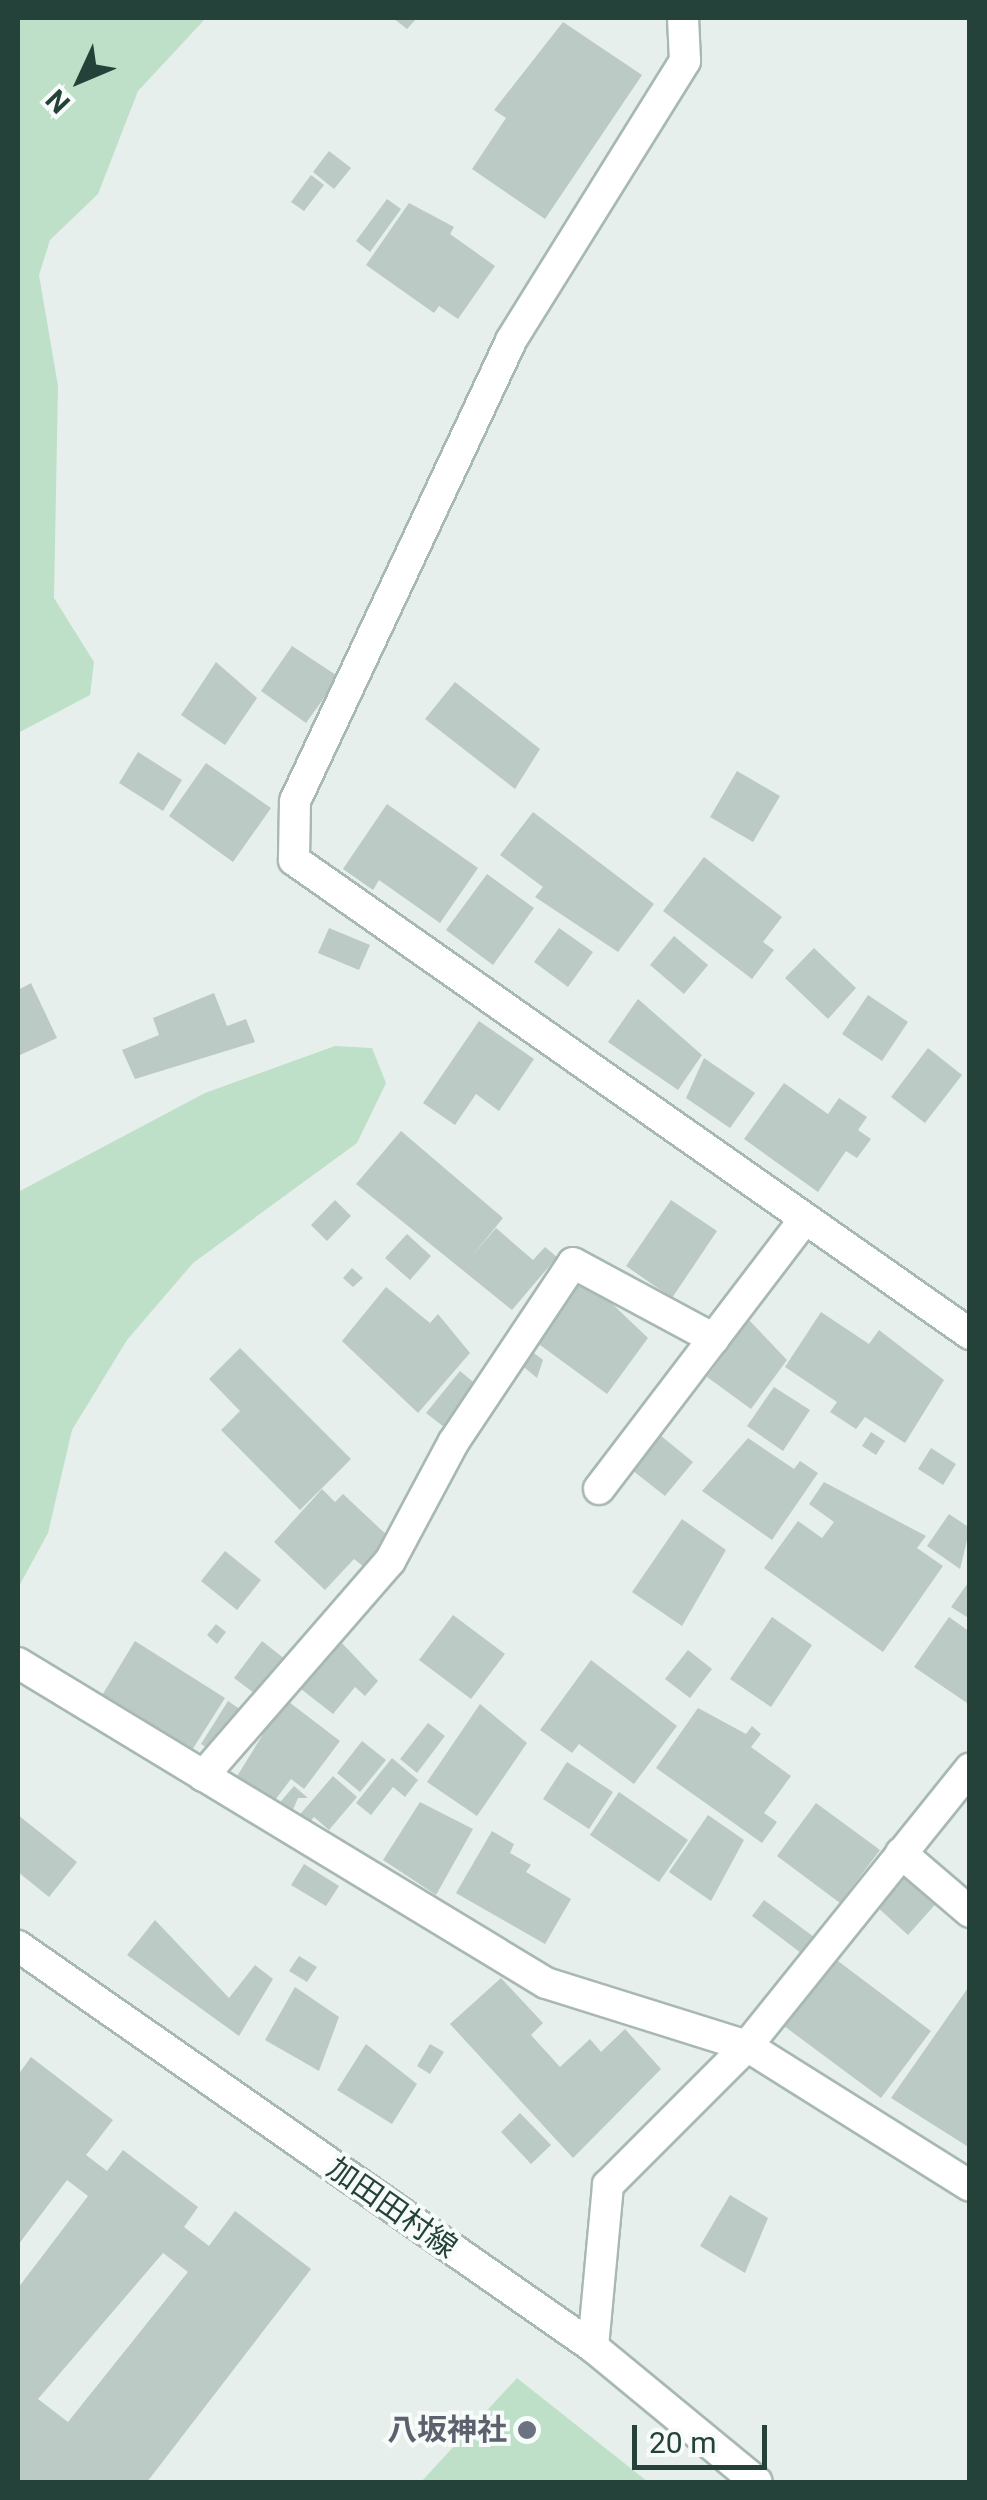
<!DOCTYPE html>
<meta charset="utf-8">
<style>
body{margin:0}
#map{position:relative;width:987px;height:2500px;overflow:hidden;background:#e6efeb;font-family:Roboto,"Noto Sans JP",sans-serif}
div>[style]{position:absolute}
.green>*{inset:0;background:#bfe0c8}
.building>*{inset:0;background:#bbcac4}
.roads{filter:drop-shadow(2px 0 #a8b8b2) drop-shadow(-2px 0 #a8b8b2) drop-shadow(0 2px #a8b8b2) drop-shadow(0 -2px #a8b8b2)}
.minor>*{height:30px;margin:-15px;padding:0 15px;transform-origin:15px;border-radius:15px;background:#fff}
.secondary>*{height:30px;margin:-15px;padding:0 15px;transform-origin:15px;border-radius:15px;background:#fff}
.dots>*{width:28px;height:28px;translate:-50% -50%;box-sizing:border-box;border:5px solid #f7fbf9;border-radius:50%}
span{translate:-50% -50%;white-space:nowrap;text-align:center;line-height:1.15;-webkit-text-stroke:8px #f7fbf9;paint-order:stroke}
.street-label{font-size:30px;color:#24423a}
.worship-label{font-size:30px;color:#5b616d;font-weight:700}
.right{translate:-100% -50%;text-align:right}
.frame{position:absolute;inset:0;border:20px solid #24423a;pointer-events:none}
.north{position:absolute;left:30px;top:30px;width:100px;height:100px;-webkit-text-stroke:8px #f7fbf9;paint-order:stroke;rotate:226deg;font-size:28px;font-weight:700;line-height:40px;text-align:center;color:#24423a}
.north::after{content:'';display:block;margin:auto;width:35px;height:45px;background:#24423a;clip-path:polygon(50% 0,100% 100%,50% 72%,0 100%)}
.scale{position:absolute;left:632px;top:2425px;width:135px;height:45px;box-sizing:border-box;border:5px solid #24423a;border-top:0;padding-left:12px;font-size:30px;line-height:35px;white-space:nowrap;color:#24423a;-webkit-text-stroke:8px #f7fbf9;paint-order:stroke}
</style>
<div id="map">
<div class="green">
<div style="clip-path:polygon(18px 18px,206px 18px,138px 91px,98px 194px,50px 240px,39px 275px,58px 386px,54px 598px,94px 662px,90px 695px,18px 733px)"></div>
<div style="clip-path:polygon(335px 1046px,372px 1048px,386px 1083px,357px 1143px,193px 1263px,127px 1340px,72px 1430px,48px 1533px,18px 1588px,18px 1192px,205px 1093px)"></div>
<div style="clip-path:polygon(517px 2378px,648px 2482px,421px 2482px)"></div>
</div>
<div class="building">
<div style="clip-path:polygon(393px 18px,417px 18px,407px 29px)"></div>
<div style="clip-path:polygon(563px 22px,642px 75px,545px 219px,472px 169px,506px 118px,494px 110px)"></div>
<div style="clip-path:polygon(329px 151px,351px 168px,334px 189px,313px 172px)"></div>
<div style="clip-path:polygon(311px 175px,324px 185px,304px 211px,291px 202px)"></div>
<div style="clip-path:polygon(387px 199px,401px 209px,370px 252px,356px 241px)"></div>
<div style="clip-path:polygon(409px 203px,454px 227px,450px 234px,495px 266px,458px 319px,439px 306px,434px 313px,366px 265px)"></div>
<div style="clip-path:polygon(292px 646px,339px 677px,306px 723px,261px 691px)"></div>
<div style="clip-path:polygon(216px 662px,257px 698px,225px 745px,181px 715px)"></div>
<div style="clip-path:polygon(455px 682px,540px 749px,515px 789px,425px 719px)"></div>
<div style="clip-path:polygon(138px 752px,182px 780px,163px 811px,119px 783px)"></div>
<div style="clip-path:polygon(206px 763px,271px 808px,233px 862px,169px 816px)"></div>
<div style="clip-path:polygon(737px 771px,780px 796px,753px 842px,710px 817px)"></div>
<div style="clip-path:polygon(387px 804px,478px 868px,440px 923px,379px 880px,373px 890px,343px 869px)"></div>
<div style="clip-path:polygon(533px 812px,654px 904px,618px 952px,535px 897px,543px 887px,500px 855px)"></div>
<div style="clip-path:polygon(704px 857px,782px 917px,763px 942px,774px 950px,752px 979px,663px 911px)"></div>
<div style="clip-path:polygon(487px 874px,534px 908px,493px 965px,446px 930px)"></div>
<div style="clip-path:polygon(329px 928px,370px 945px,359px 970px,318px 953px)"></div>
<div style="clip-path:polygon(559px 928px,593px 952px,568px 987px,534px 962px)"></div>
<div style="clip-path:polygon(674px 936px,708px 965px,684px 994px,650px 965px)"></div>
<div style="clip-path:polygon(814px 948px,856px 988px,828px 1019px,785px 978px)"></div>
<div style="clip-path:polygon(31px 983px,57px 1038px,18px 1056px,18px 990px)"></div>
<div style="clip-path:polygon(214px 993px,227px 1026px,246px 1019px,255px 1042px,135px 1079px,122px 1050px,159px 1035px,153px 1018px)"></div>
<div style="clip-path:polygon(868px 995px,908px 1022px,882px 1061px,842px 1034px)"></div>
<div style="clip-path:polygon(638px 999px,702px 1055px,678px 1090px,608px 1042px)"></div>
<div style="clip-path:polygon(479px 1021px,534px 1059px,499px 1111px,476px 1094px,455px 1125px,423px 1103px)"></div>
<div style="clip-path:polygon(928px 1048px,962px 1075px,925px 1123px,891px 1097px)"></div>
<div style="clip-path:polygon(704px 1058px,755px 1093px,730px 1128px,686px 1098px)"></div>
<div style="clip-path:polygon(784px 1083px,828px 1114px,839px 1098px,867px 1117px,858px 1130px,871px 1139px,857px 1158px,846px 1151px,818px 1192px,744px 1139px)"></div>
<div style="clip-path:polygon(401px 1131px,503px 1218px,472px 1256px,496px 1228px,533px 1260px,545px 1247px,557px 1257px,512px 1310px,356px 1184px)"></div>
<div style="clip-path:polygon(335px 1200px,351px 1216px,327px 1241px,311px 1225px)"></div>
<div style="clip-path:polygon(671px 1200px,717px 1231px,672px 1298px,626px 1266px)"></div>
<div style="clip-path:polygon(407px 1234px,431px 1256px,410px 1280px,385px 1258px)"></div>
<div style="clip-path:polygon(352px 1268px,363px 1278px,353px 1287px,343px 1278px)"></div>
<div style="clip-path:polygon(583px 1276px,648px 1338px,607px 1394px,536px 1342px)"></div>
<div style="clip-path:polygon(386px 1287px,430px 1323px,438px 1314px,470px 1353px,418px 1413px,342px 1341px)"></div>
<div style="clip-path:polygon(821px 1312px,869px 1344px,879px 1330px,944px 1380px,905px 1443px,865px 1417px,856px 1429px,830px 1412px,837px 1402px,785px 1367px)"></div>
<div style="clip-path:polygon(749px 1320px,787px 1360px,751px 1409px,707px 1377px)"></div>
<div style="clip-path:polygon(240px 1348px,351px 1459px,300px 1510px,221px 1430px,240px 1411px,209px 1379px)"></div>
<div style="clip-path:polygon(530px 1350px,543px 1360px,537px 1378px,519px 1363px)"></div>
<div style="clip-path:polygon(460px 1371px,478px 1386px,444px 1427px,426px 1413px)"></div>
<div style="clip-path:polygon(774px 1387px,810px 1410px,783px 1451px,747px 1426px)"></div>
<div style="clip-path:polygon(871px 1432px,885px 1441px,876px 1455px,862px 1446px)"></div>
<div style="clip-path:polygon(660px 1435px,693px 1462px,665px 1496px,632px 1470px)"></div>
<div style="clip-path:polygon(748px 1438px,794px 1469px,800px 1461px,818px 1473px,772px 1540px,702px 1491px)"></div>
<div style="clip-path:polygon(931px 1448px,956px 1464px,943px 1485px,918px 1469px)"></div>
<div style="clip-path:polygon(824px 1482px,926px 1536px,917px 1548px,943px 1566px,883px 1652px,764px 1568px,798px 1521px,822px 1538px,834px 1522px,809px 1504px)"></div>
<div style="clip-path:polygon(322px 1489px,335px 1502px,343px 1494px,391px 1539px,364px 1567px,354px 1559px,325px 1590px,274px 1542px)"></div>
<div style="clip-path:polygon(949px 1514px,970px 1528px,960px 1569px,927px 1546px)"></div>
<div style="clip-path:polygon(682px 1519px,726px 1550px,682px 1626px,632px 1592px)"></div>
<div style="clip-path:polygon(225px 1551px,261px 1580px,237px 1610px,201px 1581px)"></div>
<div style="clip-path:polygon(970px 1580px,970px 1619px,951px 1607px)"></div>
<div style="clip-path:polygon(453px 1615px,505px 1654px,471px 1699px,419px 1660px)"></div>
<div style="clip-path:polygon(772px 1617px,812px 1645px,771px 1707px,730px 1679px)"></div>
<div style="clip-path:polygon(949px 1617px,970px 1632px,970px 1705px,914px 1667px)"></div>
<div style="clip-path:polygon(216px 1624px,226px 1632px,217px 1644px,207px 1635px)"></div>
<div style="clip-path:polygon(135px 1641px,225px 1698px,187px 1758px,98px 1702px)"></div>
<div style="clip-path:polygon(262px 1641px,286px 1660px,258px 1696px,234px 1678px)"></div>
<div style="clip-path:polygon(340px 1641px,378px 1681px,365px 1696px,355px 1687px,333px 1714px,301px 1689px)"></div>
<div style="clip-path:polygon(688px 1650px,712px 1669px,690px 1698px,665px 1679px)"></div>
<div style="clip-path:polygon(591px 1660px,677px 1726px,634px 1784px,579px 1744px,572px 1753px,540px 1730px)"></div>
<div style="clip-path:polygon(285px 1699px,340px 1741px,304px 1789px,291px 1779px,269px 1808px,234px 1781px)"></div>
<div style="clip-path:polygon(228px 1701px,244px 1712px,217px 1754px,201px 1744px)"></div>
<div style="clip-path:polygon(480px 1704px,527px 1743px,477px 1816px,427px 1782px)"></div>
<div style="clip-path:polygon(698px 1708px,746px 1734px,752px 1726px,761px 1734px,751px 1747px,791px 1776px,764px 1813px,777px 1822px,762px 1843px,656px 1768px)"></div>
<div style="clip-path:polygon(428px 1723px,445px 1736px,417px 1773px,400px 1759px)"></div>
<div style="clip-path:polygon(362px 1741px,386px 1760px,360px 1792px,337px 1773px)"></div>
<div style="clip-path:polygon(392px 1758px,418px 1780px,405px 1797px,393px 1787px,371px 1815px,356px 1803px)"></div>
<div style="clip-path:polygon(567px 1762px,613px 1792px,589px 1829px,543px 1799px)"></div>
<div style="clip-path:polygon(333px 1776px,357px 1797px,329px 1830px,314px 1817px,306px 1827px,296px 1819px)"></div>
<div style="clip-path:polygon(294px 1786px,308px 1798px,298px 1798px,289px 1819px,276px 1807px)"></div>
<div style="clip-path:polygon(619px 1792px,688px 1840px,659px 1882px,590px 1835px)"></div>
<div style="clip-path:polygon(420px 1802px,473px 1829px,436px 1895px,383px 1860px)"></div>
<div style="clip-path:polygon(816px 1803px,880px 1850px,840px 1903px,777px 1856px)"></div>
<div style="clip-path:polygon(18px 1815px,77px 1862px,49px 1897px,18px 1872px)"></div>
<div style="clip-path:polygon(708px 1815px,744px 1840px,711px 1901px,669px 1872px)"></div>
<div style="clip-path:polygon(492px 1831px,514px 1844px,510px 1853px,531px 1865px,526px 1872px,571px 1899px,545px 1944px,456px 1893px)"></div>
<div style="clip-path:polygon(304px 1864px,339px 1886px,326px 1906px,291px 1885px)"></div>
<div style="clip-path:polygon(909px 1869px,941px 1898px,908px 1935px,876px 1906px)"></div>
<div style="clip-path:polygon(764px 1900px,814px 1937px,801px 1953px,752px 1916px)"></div>
<div style="clip-path:polygon(155px 1920px,229px 1998px,255px 1965px,273px 1979px,239px 2036px,127px 1955px)"></div>
<div style="clip-path:polygon(299px 1956px,317px 1967px,307px 1982px,289px 1971px)"></div>
<div style="clip-path:polygon(834px 1958px,931px 2031px,881px 2098px,784px 2026px)"></div>
<div style="clip-path:polygon(501px 1978px,543px 2023px,531px 2035px,560px 2067px,590px 2039px,601px 2052px,625px 2029px,661px 2069px,573px 2158px,450px 2024px)"></div>
<div style="clip-path:polygon(970px 1985px,970px 2148px,891px 2098px)"></div>
<div style="clip-path:polygon(295px 1987px,339px 2017px,319px 2071px,265px 2040px)"></div>
<div style="clip-path:polygon(366px 2044px,417px 2084px,392px 2124px,337px 2090px)"></div>
<div style="clip-path:polygon(430px 2044px,444px 2052px,430px 2074px,417px 2066px)"></div>
<div style="clip-path:polygon(evenodd,31px 2057px,113px 2120px,86px 2155px,107px 2171px,123px 2150px,198px 2207px,184px 2227px,209px 2246px,235px 2211px,311px 2269px,147px 2482px,18px 2482px,18px 2288px,88px 2196px,67px 2180px,18px 2245px,18px 2075px,31px 2057px,163px 2253px,188px 2272px,68px 2422px,38px 2399px,163px 2253px)"></div>
<div style="clip-path:polygon(520px 2113px,551px 2145px,531px 2164px,501px 2132px)"></div>
<div style="clip-path:polygon(730px 2195px,768px 2218px,745px 2273px,700px 2246px)"></div>
</div>
<div class="roads">
<div class="minor">
<div style="left:683px;top:18px;width:43px;rotate:87.3deg"></div>
<div style="left:685px;top:61px;width:330px;rotate:121.9deg"></div>
<div style="left:511px;top:341px;width:508px;rotate:115.15deg"></div>
<div style="left:295px;top:801px;width:59px;rotate:91deg"></div>
<div style="left:294px;top:860px;width:826px;rotate:35.04deg"></div>
<div style="left:599px;top:1489px;width:335px;rotate:-52.7deg"></div>
<div style="left:18px;top:1663px;width:617px;rotate:31.22deg"></div>
<div style="left:546px;top:1983px;width:211px;rotate:17.4deg"></div>
<div style="left:747px;top:2046px;width:263px;rotate:32.1deg"></div>
<div style="left:203px;top:1776px;width:285px;rotate:-49deg"></div>
<div style="left:390px;top:1561px;width:134px;rotate:-61.9deg"></div>
<div style="left:453px;top:1443px;width:216px;rotate:-56.3deg"></div>
<div style="left:573px;top:1263px;width:160px;rotate:28.3deg"></div>
<div style="left:901px;top:1853px;width:91px;rotate:40.5deg"></div>
<div style="left:593px;top:2347px;width:163px;rotate:-84.7deg"></div>
<div style="left:608px;top:2185px;width:197px;rotate:-45deg"></div>
<div style="left:747px;top:2046px;width:356px;rotate:-51.2deg"></div>
</div>
<div class="secondary">
<div style="left:18px;top:1946px;width:701px;rotate:34.89deg"></div>
<div style="left:593px;top:2347px;width:212px;rotate:39.5deg"></div>
</div>
</div>
<div class="dots">
<div style="left:527px;top:2430px;background:#6b7280"></div>
</div>
<div class="street-label">
<span style="left:392px;top:2208px;rotate:35deg">加田田村線</span>
</div>
<div class="worship-label">
<span class="right" style="left:507px;top:2430px">八坂神社</span>
</div>
<div class="frame"></div>
<div class="north">N</div>
<div class="scale">20 m</div>
</div>
